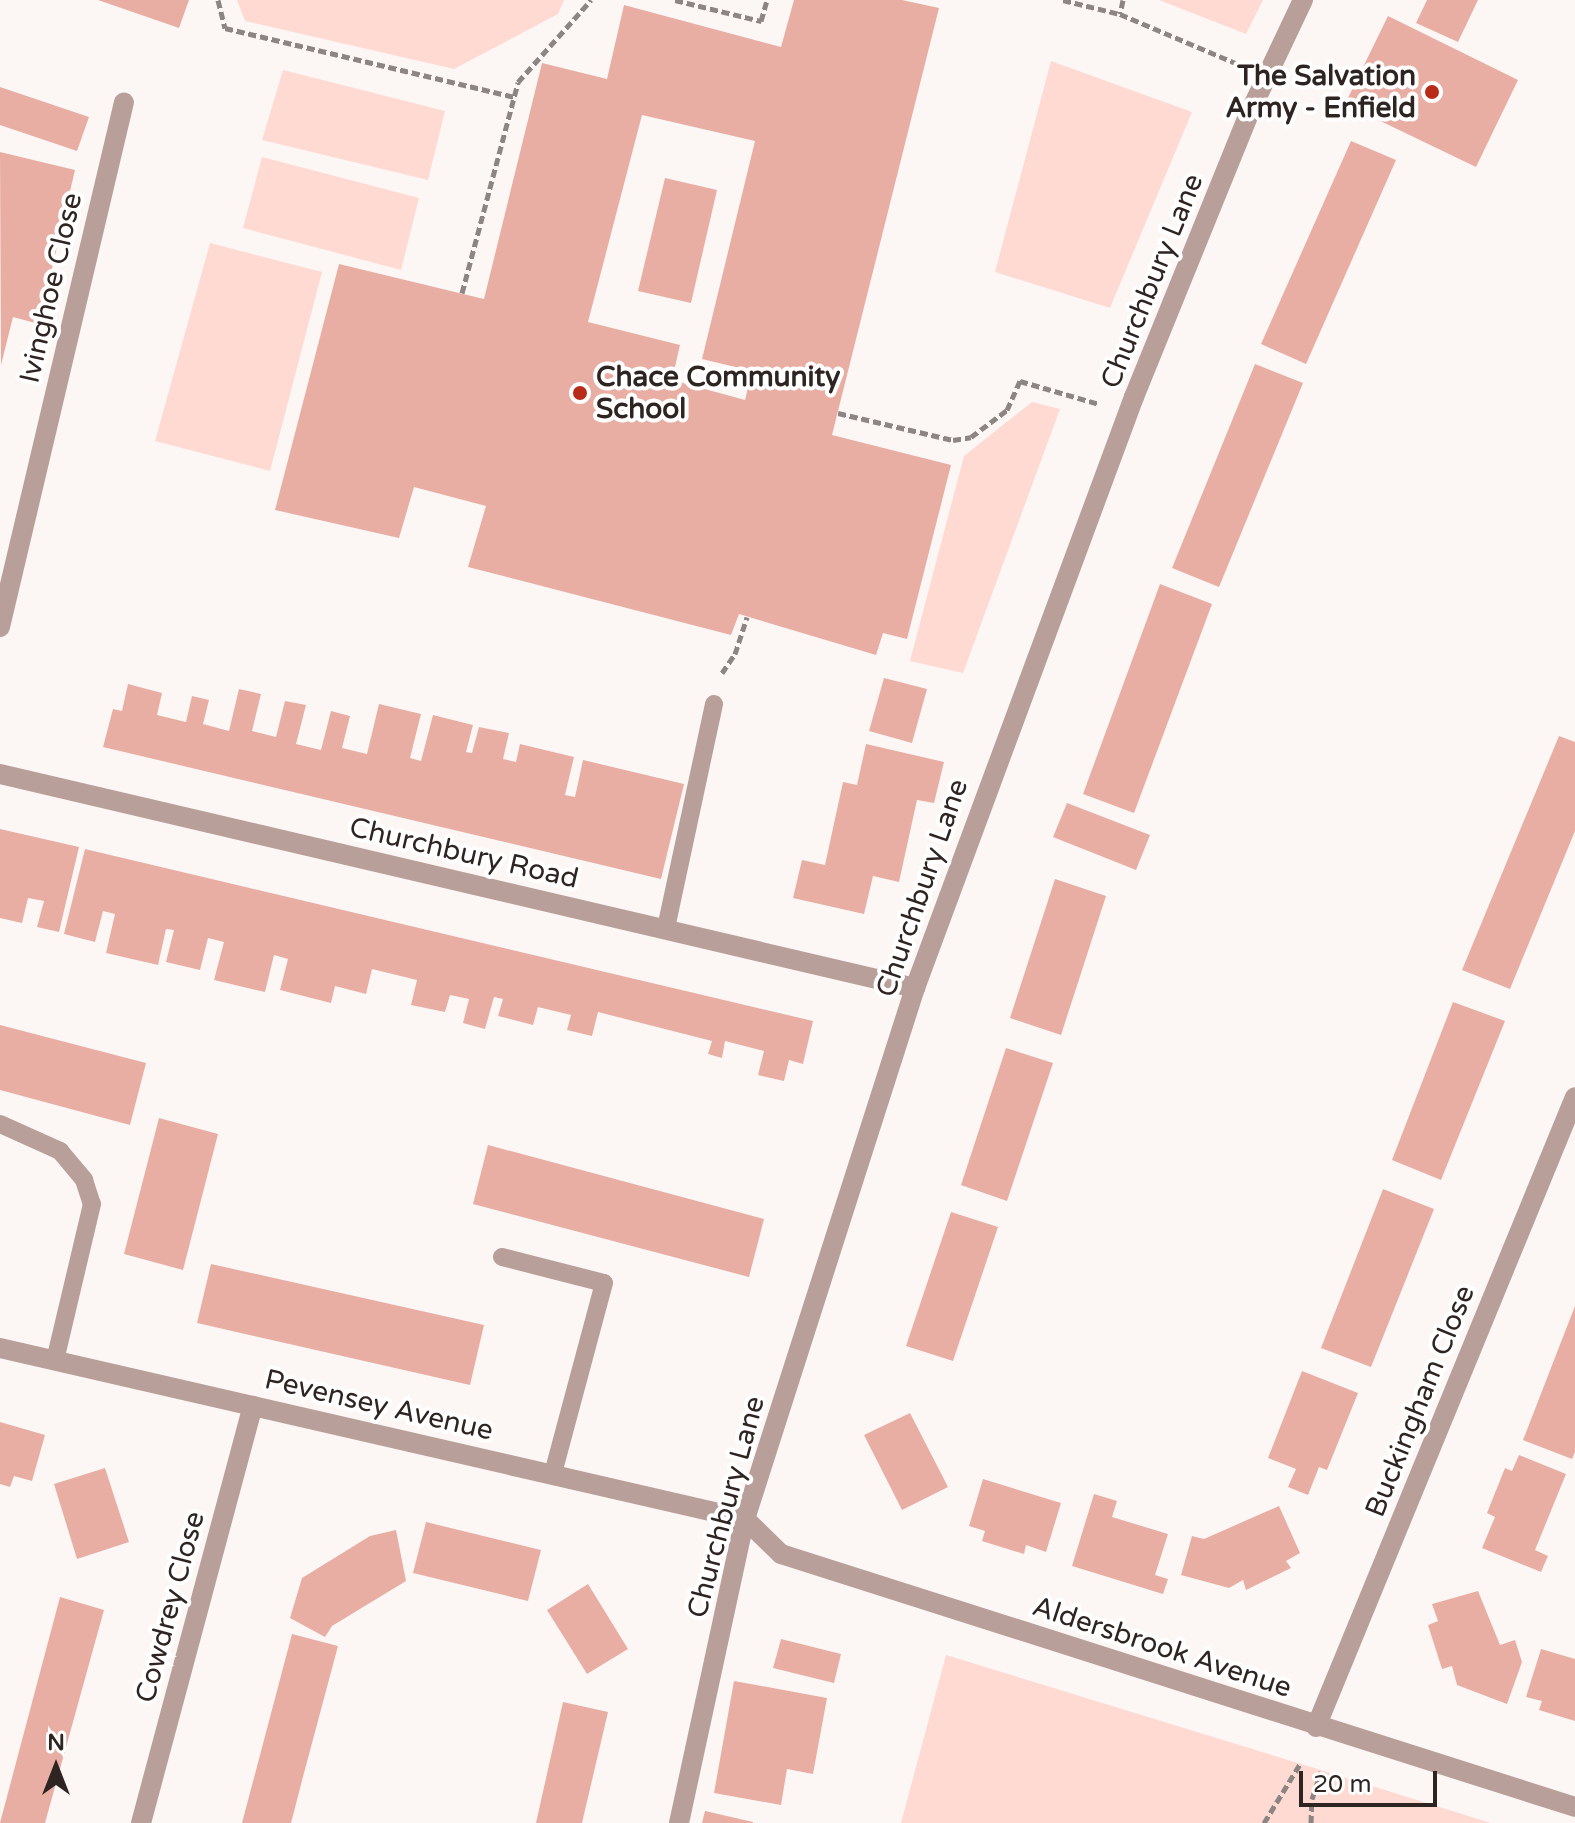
<!DOCTYPE html>
<style>
body{margin:0}
#map{position:relative;width:1575px;height:1823px;overflow:hidden;background:#fcf7f5;font-family:"Varela Round",sans-serif}
div>[style]{position:absolute}
.green>*{inset:0;background:#ffdad3}
.building>*{inset:0;background:#e9aea3}
.path>*{height:5px;margin-top:-2.5px;transform-origin:0;background:repeating-linear-gradient(90deg,#8c8583 0 8px,transparent 0 12px)}
.lane>*{height:18px;margin:-9px;padding:0 9px;transform-origin:9px;border-radius:9px;background:#b99f9a}
.street>*{height:20px;margin:-10px;padding:0 10px;transform-origin:10px;border-radius:10px;background:#b99f9a}
.dots>*{width:22px;height:22px;translate:-50% -50%;box-sizing:border-box;border:4px solid #fff;border-radius:50%}
span{translate:-50% -50%;white-space:nowrap;text-align:center;line-height:1.15;-webkit-text-stroke:8px #fff;paint-order:stroke}
.poi-label{font-size:28px;color:#2e2523;font-weight:700}
.right{translate:-100% -50%;text-align:right}
.left{translate:0 -50%;text-align:left}
.street-label{font-size:28px;color:#2e2523}
.north{position:absolute;left:16px;top:1727px;width:80px;height:80px;-webkit-text-stroke:6px #fff;paint-order:stroke;rotate:0deg;font-size:22px;font-weight:700;line-height:32px;text-align:center;color:#2e2523}
.north::after{content:'';display:block;margin:auto;width:28px;height:36px;background:#2e2523;clip-path:polygon(50% 0,100% 100%,50% 72%,0 100%)}
.scale{position:absolute;left:1299px;top:1771px;width:138px;height:36px;box-sizing:border-box;border:4px solid #2e2523;border-top:0;padding-left:10px;font-size:24px;line-height:28px;white-space:nowrap;color:#2e2523;-webkit-text-stroke:6px #fff;paint-order:stroke}
</style>
<div id="map">
<div class="green">
<div style="clip-path:polygon(237px 0,564px 0,558px 14px,454px 69px,245px 21px)"></div>
<div style="clip-path:polygon(1159px 0,1263px 0,1246px 34px)"></div>
<div style="clip-path:polygon(1051px 61px,1192px 112px,1110px 308px,995px 272px)"></div>
<div style="clip-path:polygon(283px 70px,445px 111px,428px 180px,262px 140px)"></div>
<div style="clip-path:polygon(262px 157px,419px 198px,401px 270px,243px 228px)"></div>
<div style="clip-path:polygon(210px 243px,322px 272px,270px 471px,155px 441px)"></div>
<div style="clip-path:polygon(1032px 402px,1060px 409px,963px 673px,910px 661px,964px 456px)"></div>
<div style="clip-path:polygon(946px 1655px,1311px 1767px,1491px 1823px,901px 1823px)"></div>
</div>
<div class="building">
<div style="clip-path:polygon(98px 0,189px 0,179px 28px)"></div>
<div style="clip-path:polygon(evenodd,794px 0,902px 0,939px 8px,832px 435px,951px 465px,907px 639px,883px 633px,876px 655px,739px 614px,731px 635px,468px 567px,486px 506px,414px 487px,399px 538px,275px 510px,339px 264px,484px 299px,542px 63px,607px 79px,624px 5px,781px 47px,794px 0,642px 115px,755px 141px,702px 359px,752px 371px,745px 400px,672px 380px,680px 345px,588px 322px,642px 115px)"></div>
<div style="clip-path:polygon(1427px 0,1478px 0,1458px 42px,1416px 23px)"></div>
<div style="clip-path:polygon(1388px 16px,1518px 80px,1476px 167px,1345px 104px)"></div>
<div style="clip-path:polygon(0 87px,89px 117px,77px 151px,0 125px)"></div>
<div style="clip-path:polygon(1351px 141px,1396px 160px,1306px 364px,1261px 344px)"></div>
<div style="clip-path:polygon(0 152px,75px 170px,39px 324px,13px 317px,1px 365px)"></div>
<div style="clip-path:polygon(665px 178px,717px 190px,691px 303px,638px 291px)"></div>
<div style="clip-path:polygon(1255px 364px,1303px 383px,1219px 587px,1172px 568px)"></div>
<div style="clip-path:polygon(1160px 584px,1212px 604px,1134px 813px,1083px 794px)"></div>
<div style="clip-path:polygon(884px 678px,927px 689px,912px 743px,869px 731px)"></div>
<div style="clip-path:polygon(128px 684px,162px 693px,157px 715px,186px 722px,192px 696px,209px 700px,203px 724px,229px 731px,239px 689px,261px 694px,252px 731px,276px 737px,285px 701px,306px 705px,296px 744px,321px 750px,331px 711px,350px 716px,342px 748px,367px 754px,379px 704px,421px 714px,410px 758px,421px 761px,433px 715px,473px 725px,466px 752px,472px 753px,479px 727px,509px 733px,503px 759px,516px 762px,520px 744px,574px 757px,565px 795px,575px 797px,583px 760px,684px 784px,661px 879px,103px 747px,113px 709px,122px 711px)"></div>
<div style="clip-path:polygon(1559px 736px,1575px 742px,1575px 831px,1510px 989px,1462px 970px)"></div>
<div style="clip-path:polygon(866px 744px,944px 762px,934px 803px,917px 800px,899px 882px,873px 876px,864px 914px,793px 898px,802px 860px,825px 865px,843px 782px,857px 785px)"></div>
<div style="clip-path:polygon(1067px 803px,1150px 835px,1136px 870px,1053px 837px)"></div>
<div style="clip-path:polygon(0 829px,79px 847px,59px 932px,37px 927px,44px 901px,28px 898px,22px 923px,0 918px)"></div>
<div style="clip-path:polygon(85px 849px,813px 1021px,803px 1064px,789px 1060px,784px 1081px,758px 1075px,764px 1051px,725px 1041px,722px 1058px,708px 1054px,712px 1041px,598px 1012px,592px 1036px,567px 1030px,571px 1015px,538px 1007px,533px 1025px,498px 1016px,503px 999px,494px 997px,485px 1029px,463px 1023px,469px 999px,450px 995px,445px 1012px,411px 1005px,417px 980px,372px 969px,366px 994px,335px 986px,331px 1003px,280px 990px,288px 959px,274px 955px,265px 992px,214px 980px,224px 942px,208px 938px,200px 970px,166px 962px,174px 930px,166px 929px,158px 965px,106px 953px,115px 914px,103px 911px,95px 942px,64px 934px)"></div>
<div style="clip-path:polygon(1055px 879px,1106px 896px,1061px 1035px,1010px 1018px)"></div>
<div style="clip-path:polygon(1453px 1002px,1505px 1021px,1441px 1180px,1392px 1160px)"></div>
<div style="clip-path:polygon(0 1025px,146px 1063px,130px 1125px,0 1090px)"></div>
<div style="clip-path:polygon(1006px 1048px,1053px 1063px,1007px 1201px,961px 1185px)"></div>
<div style="clip-path:polygon(159px 1118px,218px 1134px,183px 1270px,124px 1254px)"></div>
<div style="clip-path:polygon(488px 1145px,764px 1219px,749px 1277px,473px 1204px)"></div>
<div style="clip-path:polygon(1383px 1189px,1434px 1209px,1371px 1367px,1321px 1348px)"></div>
<div style="clip-path:polygon(951px 1212px,998px 1227px,953px 1361px,906px 1346px)"></div>
<div style="clip-path:polygon(211px 1264px,484px 1325px,470px 1385px,197px 1323px)"></div>
<div style="clip-path:polygon(1575px 1306px,1575px 1452px,1572px 1459px,1523px 1440px)"></div>
<div style="clip-path:polygon(1302px 1371px,1358px 1393px,1327px 1470px,1319px 1467px,1308px 1495px,1288px 1487px,1296px 1469px,1268px 1458px)"></div>
<div style="clip-path:polygon(910px 1413px,948px 1487px,902px 1510px,864px 1435px)"></div>
<div style="clip-path:polygon(0 1422px,45px 1435px,32px 1481px,14px 1476px,10px 1487px,0 1484px)"></div>
<div style="clip-path:polygon(1519px 1455px,1566px 1474px,1535px 1550px,1548px 1556px,1541px 1572px,1482px 1548px,1495px 1517px,1487px 1513px,1505px 1468px,1512px 1471px)"></div>
<div style="clip-path:polygon(105px 1468px,129px 1542px,77px 1559px,54px 1484px)"></div>
<div style="clip-path:polygon(983px 1479px,1061px 1503px,1046px 1552px,1026px 1545px,1024px 1554px,982px 1541px,985px 1531px,969px 1526px)"></div>
<div style="clip-path:polygon(1094px 1494px,1117px 1501px,1112px 1517px,1168px 1534px,1155px 1575px,1168px 1579px,1163px 1594px,1072px 1566px)"></div>
<div style="clip-path:polygon(1279px 1506px,1300px 1553px,1286px 1561px,1291px 1568px,1246px 1590px,1243px 1580px,1229px 1588px,1181px 1575px,1192px 1536px,1204px 1539px)"></div>
<div style="clip-path:polygon(426px 1522px,541px 1550px,528px 1601px,413px 1573px)"></div>
<div style="clip-path:polygon(396px 1530px,406px 1581px,332px 1626px,325px 1637px,290px 1618px,302px 1578px,370px 1536px)"></div>
<div style="clip-path:polygon(588px 1584px,628px 1649px,587px 1674px,547px 1610px)"></div>
<div style="clip-path:polygon(1478px 1591px,1500px 1645px,1515px 1640px,1522px 1662px,1507px 1704px,1457px 1685px,1452px 1666px,1442px 1669px,1428px 1625px,1438px 1621px,1432px 1604px)"></div>
<div style="clip-path:polygon(60px 1597px,104px 1610px,45px 1823px,0 1823px)"></div>
<div style="clip-path:polygon(292px 1634px,338px 1646px,304px 1773px,291px 1823px,242px 1823px)"></div>
<div style="clip-path:polygon(781px 1639px,841px 1654px,834px 1683px,773px 1668px)"></div>
<div style="clip-path:polygon(1541px 1649px,1575px 1659px,1575px 1721px,1539px 1710px,1542px 1701px,1526px 1697px)"></div>
<div style="clip-path:polygon(734px 1681px,827px 1698px,813px 1774px,787px 1769px,781px 1805px,714px 1793px)"></div>
<div style="clip-path:polygon(563px 1702px,608px 1712px,582px 1823px,536px 1823px)"></div>
<div style="clip-path:polygon(705px 1811px,753px 1822px,753px 1823px,702px 1823px)"></div>
</div>
<div class="path">
<div style="left:218px;top:0;width:29px;rotate:76deg"></div>
<div style="left:225px;top:28px;width:297px;rotate:13.4deg"></div>
<div style="left:675px;top:0;width:89px;rotate:13.7deg"></div>
<div style="left:761px;top:21px;width:22px;rotate:-74deg"></div>
<div style="left:1063px;top:0;width:59px;rotate:13.8deg"></div>
<div style="left:1123px;top:0;width:14px;rotate:102deg"></div>
<div style="left:1120px;top:14px;width:128px;rotate:23deg"></div>
<div style="left:462px;top:293px;width:218px;rotate:-75.1deg"></div>
<div style="left:518px;top:82px;width:110px;rotate:-48.3deg"></div>
<div style="left:838px;top:413px;width:118px;rotate:13.2deg"></div>
<div style="left:953px;top:440px;width:18px;rotate:-9deg"></div>
<div style="left:971px;top:437px;width:45px;rotate:-36.9deg"></div>
<div style="left:1007px;top:410px;width:32px;rotate:-66deg"></div>
<div style="left:1020px;top:381px;width:82px;rotate:16.2deg"></div>
<div style="left:722px;top:673px;width:23px;rotate:-56deg"></div>
<div style="left:735px;top:654px;width:39px;rotate:-72deg"></div>
<div style="left:1264px;top:1823px;width:69px;rotate:-58.6deg"></div>
<div style="left:1311px;top:1823px;width:24px;rotate:-88deg"></div>
<div style="left:1312px;top:1799px;width:29px;rotate:-72deg"></div>
</div>
<div class="lane">
<div style="left:666px;top:928px;width:229px;rotate:-77.9deg"></div>
<div style="left:0;top:1124px;width:66px;rotate:24.2deg"></div>
<div style="left:60px;top:1151px;width:38px;rotate:50deg"></div>
<div style="left:84px;top:1180px;width:25px;rotate:72deg"></div>
<div style="left:92px;top:1204px;width:161px;rotate:103.3deg"></div>
<div style="left:502px;top:1257px;width:105px;rotate:14.3deg"></div>
<div style="left:604px;top:1283px;width:197px;rotate:105deg"></div>
</div>
<div class="street">
<div style="left:0;top:627px;width:539px;rotate:-76.71deg"></div>
<div style="left:0;top:774px;width:940px;rotate:13.16deg"></div>
<div style="left:0;top:1348px;width:764px;rotate:12.93deg"></div>
<div style="left:745px;top:1519px;width:50px;rotate:44.2deg"></div>
<div style="left:781px;top:1554px;width:833px;rotate:17.67deg"></div>
<div style="left:1316px;top:1727px;width:681px;rotate:-67.65deg"></div>
<div style="left:141px;top:1823px;width:432px;rotate:-75deg"></div>
<div style="left:679px;top:1823px;width:311px;rotate:-77.8deg"></div>
<div style="left:745px;top:1519px;width:558px;rotate:-72.25deg"></div>
<div style="left:915px;top:988px;width:630px;rotate:-69.67deg"></div>
<div style="left:1134px;top:397px;width:308px;rotate:-67.9deg"></div>
<div style="left:1250px;top:112px;width:124px;rotate:-64.7deg"></div>
</div>
<div class="dots">
<div style="left:1432px;top:92px;background:#b82b18"></div>
<div style="left:580px;top:393px;background:#b82b18"></div>
</div>
<div class="poi-label">
<span class="right" style="left:1416px;top:92px">The Salvation<br>Army - Enfield</span>
<span class="left" style="left:596px;top:393px">Chace Community<br>School</span>
</div>
<div class="street-label">
<span style="left:1152px;top:281px;rotate:-68deg">Churchbury Lane</span>
<span style="left:51px;top:288px;rotate:-77deg">Ivinghoe Close</span>
<span style="left:464px;top:853px;rotate:13deg">Churchbury Road</span>
<span style="left:922px;top:888px;rotate:-71deg">Churchbury Lane</span>
<span style="left:1420px;top:1401px;rotate:-68deg">Buckingham Close</span>
<span style="left:379px;top:1405px;rotate:13deg">Pevensey Avenue</span>
<span style="left:726px;top:1507px;rotate:-75deg">Churchbury Lane</span>
<span style="left:170px;top:1607px;rotate:-75deg">Cowdrey Close</span>
<span style="left:1162px;top:1647px;rotate:18deg">Aldersbrook Avenue</span>
</div>
<div class="north">N</div>
<div class="scale">20 m</div>
</div>
